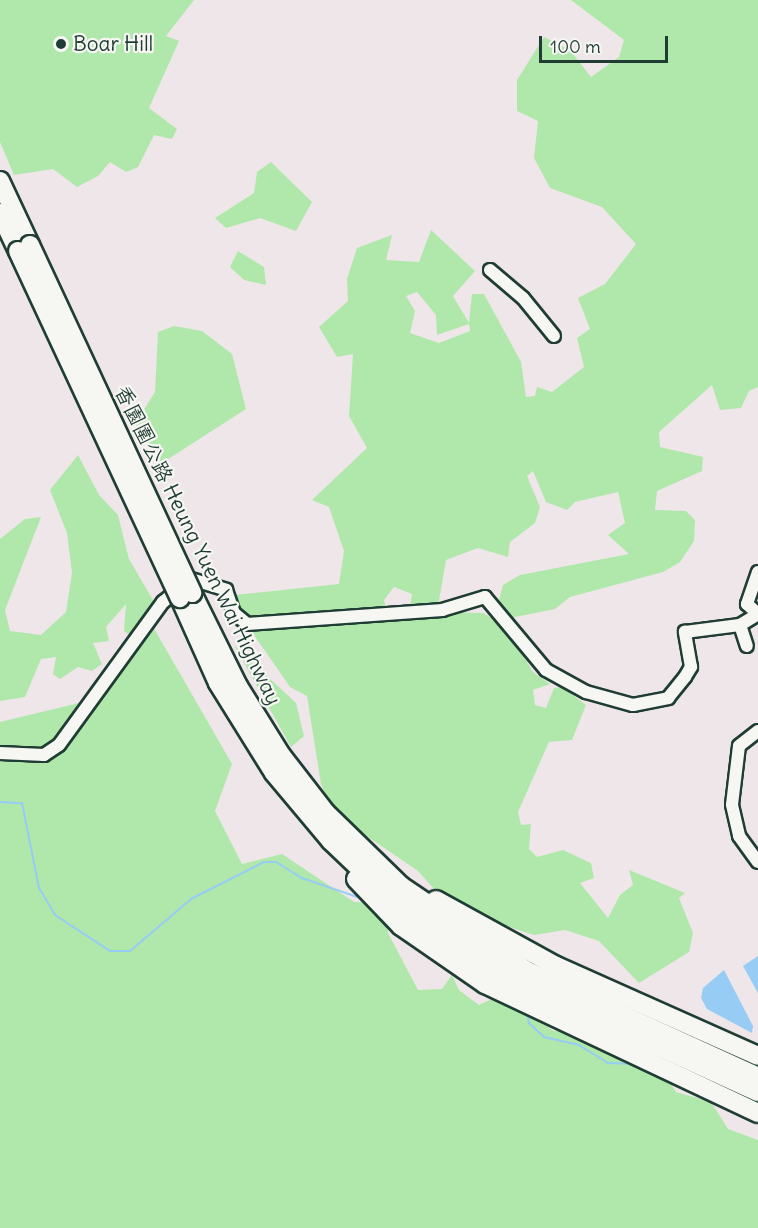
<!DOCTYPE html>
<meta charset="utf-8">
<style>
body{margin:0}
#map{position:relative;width:758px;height:1228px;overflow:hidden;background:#efe6e9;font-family:Delius,"LXGW WenKai TC",sans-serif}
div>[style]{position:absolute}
.green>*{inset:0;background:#b0e8ab}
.water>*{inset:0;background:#97ccf5}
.stream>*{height:2px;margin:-1px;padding:0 1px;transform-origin:1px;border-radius:1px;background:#97ccf5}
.roads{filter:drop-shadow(2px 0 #1f3d34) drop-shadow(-2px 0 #1f3d34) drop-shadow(0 2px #1f3d34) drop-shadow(0 -2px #1f3d34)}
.minor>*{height:12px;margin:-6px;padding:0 6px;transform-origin:6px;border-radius:6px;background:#f6f6f2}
.highway>*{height:18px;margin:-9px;padding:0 9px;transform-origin:9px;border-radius:9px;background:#f6f6f2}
.bridges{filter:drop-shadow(2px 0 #1f3d34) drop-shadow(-2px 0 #1f3d34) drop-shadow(0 2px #1f3d34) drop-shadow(0 -2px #1f3d34)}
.highway-bridge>*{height:18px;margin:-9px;padding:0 9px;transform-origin:9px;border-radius:9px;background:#f6f6f2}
.dots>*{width:16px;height:16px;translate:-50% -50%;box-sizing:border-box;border:3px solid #f6f6f2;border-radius:50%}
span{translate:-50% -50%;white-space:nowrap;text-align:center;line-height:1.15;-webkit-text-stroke:4.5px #f6f6f2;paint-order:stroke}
.poi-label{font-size:21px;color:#1f3d34}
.left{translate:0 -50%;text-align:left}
.street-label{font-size:21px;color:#1f3d34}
.scale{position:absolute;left:539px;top:36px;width:129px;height:27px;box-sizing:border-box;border:3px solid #1f3d34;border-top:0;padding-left:8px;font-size:18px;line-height:21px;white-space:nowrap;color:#1f3d34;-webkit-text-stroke:4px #f6f6f2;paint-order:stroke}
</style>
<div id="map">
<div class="green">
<div style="clip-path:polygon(0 0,194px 0,166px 36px,179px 41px,149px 108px,177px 129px,172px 139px,154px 135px,138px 167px,126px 172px,110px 162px,98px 176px,77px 187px,53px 169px,14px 175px,0 142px)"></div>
<div style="clip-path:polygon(evenodd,571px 0,758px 0,758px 387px,749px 391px,741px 408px,720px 410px,712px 385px,659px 432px,660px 447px,703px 457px,702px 471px,657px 491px,655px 510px,686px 511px,695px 520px,694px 541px,680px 562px,663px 572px,570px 597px,555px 609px,506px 619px,499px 600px,503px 585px,520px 575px,629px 554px,608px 535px,625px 523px,618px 492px,575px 502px,567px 510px,546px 502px,533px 471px,527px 476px,540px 507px,535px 523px,510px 542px,508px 557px,478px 548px,446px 560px,437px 612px,483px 613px,505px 626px,533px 672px,550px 684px,533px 690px,535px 705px,546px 708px,554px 688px,562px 687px,586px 705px,572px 740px,549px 742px,518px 812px,521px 825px,531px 824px,529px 849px,537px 857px,563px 850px,591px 863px,594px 878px,580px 883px,608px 918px,620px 895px,633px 885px,629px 870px,685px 893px,679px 898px,693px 933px,689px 952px,639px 983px,599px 941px,565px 930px,534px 935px,497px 923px,436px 891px,418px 871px,352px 826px,329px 802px,321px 784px,307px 696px,290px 687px,252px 632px,234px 626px,253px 620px,236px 605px,235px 595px,339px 584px,344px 551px,329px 507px,312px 500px,367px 448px,349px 416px,353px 354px,337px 357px,319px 327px,348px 301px,347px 279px,357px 248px,392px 235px,386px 260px,419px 262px,431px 230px,475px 271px,453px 296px,469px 323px,472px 294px,484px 294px,521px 362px,526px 397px,535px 396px,537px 387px,552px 392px,584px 367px,577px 338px,590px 329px,578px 298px,605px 284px,636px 244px,602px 207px,550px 188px,534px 158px,538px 121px,517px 111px,517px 80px,544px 37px,570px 50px,591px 77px,619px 57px,624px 40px,571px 0,417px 292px,436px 315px,437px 335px,469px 324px,470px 331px,439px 343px,410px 333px,415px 311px,406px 296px,417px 292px,571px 0,394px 587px,412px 594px,409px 613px,388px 616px,384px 600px,394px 587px)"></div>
<div style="clip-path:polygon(271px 162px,312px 202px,296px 231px,260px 218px,226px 228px,215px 218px,254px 193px,257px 172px)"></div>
<div style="clip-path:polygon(238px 251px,264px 267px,266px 285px,244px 280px,230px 267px)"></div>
<div style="clip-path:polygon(174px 326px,202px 331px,232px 354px,246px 409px,162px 463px,135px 424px,155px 392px,158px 332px)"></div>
<div style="clip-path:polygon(78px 455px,99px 495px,118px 515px,129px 559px,157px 607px,131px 636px,124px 631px,126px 604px,106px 627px,109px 641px,93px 643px,102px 664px,92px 671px,78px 667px,60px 679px,53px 674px,56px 657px,41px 659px,25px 697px,0 701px,0 539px,25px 519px,41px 517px,5px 610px,10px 631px,41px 635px,66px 612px,72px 573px,67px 533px,50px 490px)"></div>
<div style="clip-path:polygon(152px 625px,232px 764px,215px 811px,242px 864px,282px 854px,354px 902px,387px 903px,388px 933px,418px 990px,442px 989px,452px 975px,459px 990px,479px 1005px,498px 996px,554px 1031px,565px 1030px,669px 1080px,676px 1092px,711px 1102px,728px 1129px,758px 1140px,758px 1228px,0 1228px,0 722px,83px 702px,136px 652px)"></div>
<div style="clip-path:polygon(234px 645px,296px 703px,304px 736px,291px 747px)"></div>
</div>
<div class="water">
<div style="clip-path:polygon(758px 956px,758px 993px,743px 966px)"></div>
<div style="clip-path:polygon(724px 970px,753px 1026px,752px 1033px,707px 1009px,701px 998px,703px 988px)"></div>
</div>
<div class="stream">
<div style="left:0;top:802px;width:22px;rotate:3deg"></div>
<div style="left:22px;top:803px;width:87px;rotate:78.7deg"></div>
<div style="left:39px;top:888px;width:31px;rotate:59deg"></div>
<div style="left:55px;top:915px;width:66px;rotate:33.2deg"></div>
<div style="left:110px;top:951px;width:20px"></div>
<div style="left:130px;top:951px;width:80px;rotate:-40.4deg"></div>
<div style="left:191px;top:899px;width:82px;rotate:-26.9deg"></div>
<div style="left:264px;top:862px;width:12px"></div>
<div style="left:276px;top:862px;width:31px;rotate:32deg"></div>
<div style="left:302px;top:878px;width:65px;rotate:19deg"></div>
<div style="left:456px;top:975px;width:53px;rotate:29.5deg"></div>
<div style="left:527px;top:1011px;width:12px;rotate:81deg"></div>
<div style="left:529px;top:1023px;width:21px;rotate:43deg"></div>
<div style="left:544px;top:1037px;width:36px;rotate:13deg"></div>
<div style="left:579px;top:1045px;width:34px;rotate:32deg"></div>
<div style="left:608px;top:1063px;width:27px;rotate:2deg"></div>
</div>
<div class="roads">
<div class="minor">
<div style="left:490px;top:270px;width:43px;rotate:40.3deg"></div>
<div style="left:523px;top:298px;width:49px;rotate:50.8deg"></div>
<div style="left:758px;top:572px;width:34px;rotate:109deg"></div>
<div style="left:747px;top:604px;width:15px;rotate:42deg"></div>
<div style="left:740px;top:625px;width:22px;rotate:72deg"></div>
<div style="left:758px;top:731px;width:24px;rotate:142deg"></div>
<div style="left:739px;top:746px;width:59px;rotate:96.8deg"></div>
<div style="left:732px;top:805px;width:32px;rotate:77deg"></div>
<div style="left:739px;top:836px;width:32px;rotate:54deg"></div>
<div style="left:0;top:753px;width:44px;rotate:2.6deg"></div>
<div style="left:44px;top:755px;width:18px;rotate:-34deg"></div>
<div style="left:59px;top:745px;width:177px;rotate:-54deg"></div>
<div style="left:163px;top:602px;width:36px;rotate:-39deg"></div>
<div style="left:191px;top:579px;width:37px;rotate:17deg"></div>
<div style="left:226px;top:590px;width:24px;rotate:71deg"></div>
<div style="left:234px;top:613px;width:17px;rotate:40deg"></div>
<div style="left:247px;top:624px;width:196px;rotate:-4.1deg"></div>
<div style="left:442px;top:610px;width:45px;rotate:-16.8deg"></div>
<div style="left:485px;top:597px;width:95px;rotate:50.1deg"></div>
<div style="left:546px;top:670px;width:46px;rotate:28.8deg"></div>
<div style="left:586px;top:692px;width:49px;rotate:15.5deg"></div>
<div style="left:633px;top:705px;width:36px;rotate:-11deg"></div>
<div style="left:668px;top:698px;width:27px;rotate:-51deg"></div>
<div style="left:685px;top:677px;width:12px;rotate:-59deg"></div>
<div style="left:691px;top:667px;width:36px;rotate:-100deg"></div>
<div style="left:685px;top:632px;width:55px;rotate:-7.3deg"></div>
<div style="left:740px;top:625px;width:21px;rotate:-31deg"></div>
</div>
<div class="highway">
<div style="left:0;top:181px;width:71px;rotate:64.9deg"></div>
<div style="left:0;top:213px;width:42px;rotate:64.7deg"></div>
<div style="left:192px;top:593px;width:104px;rotate:63.7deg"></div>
<div style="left:238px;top:686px;width:81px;rotate:58.1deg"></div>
<div style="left:281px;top:755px;width:73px;rotate:52.2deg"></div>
<div style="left:326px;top:813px;width:105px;rotate:44.2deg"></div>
<div style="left:401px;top:886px;width:152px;rotate:34deg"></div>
<div style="left:527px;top:971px;width:254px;rotate:24.6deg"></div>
<div style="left:180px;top:598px;width:93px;rotate:65.9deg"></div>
<div style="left:218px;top:683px;width:106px;rotate:58.1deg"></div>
<div style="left:274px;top:773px;width:89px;rotate:50deg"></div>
<div style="left:331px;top:841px;width:84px;rotate:43.6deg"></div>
<div style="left:392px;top:899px;width:131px;rotate:34.8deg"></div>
<div style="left:500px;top:974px;width:284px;rotate:24.6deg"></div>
<div style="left:356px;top:879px;width:65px;rotate:46.2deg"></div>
<div style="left:401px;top:926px;width:102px;rotate:34.6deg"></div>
<div style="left:485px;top:984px;width:302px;rotate:25.3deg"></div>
<div style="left:436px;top:900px;width:137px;rotate:28.8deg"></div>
<div style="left:556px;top:966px;width:221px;rotate:24deg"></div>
</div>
</div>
<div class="bridges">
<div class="highway-bridge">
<div style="left:30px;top:245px;width:384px;rotate:65deg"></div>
<div style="left:18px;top:251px;width:383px;rotate:65deg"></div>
</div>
</div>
<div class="dots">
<div style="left:61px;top:44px;background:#1f3d34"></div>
</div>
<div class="poi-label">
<span class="left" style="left:73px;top:44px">Boar Hill</span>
</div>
<div class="street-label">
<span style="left:198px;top:545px;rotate:64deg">香園圍公路 Heung Yuen Wai Highway</span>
</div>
<div class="scale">100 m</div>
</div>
